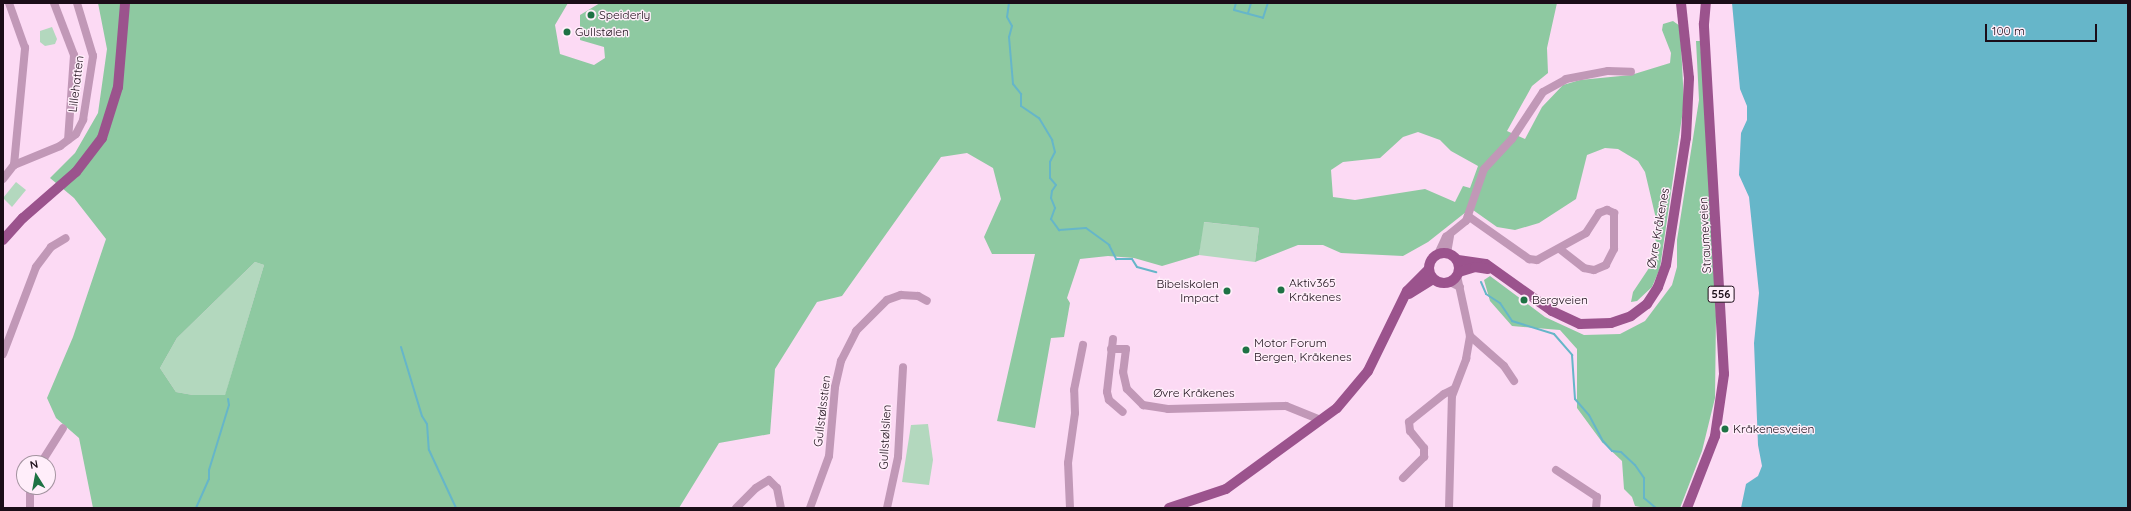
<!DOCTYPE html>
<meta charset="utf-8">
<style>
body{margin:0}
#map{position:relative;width:2131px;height:511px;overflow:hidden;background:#fcdaf4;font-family:Quicksand,sans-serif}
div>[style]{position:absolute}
.green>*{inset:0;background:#b3d8be}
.forest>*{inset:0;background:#8ec9a1}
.water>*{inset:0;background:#66b6c9}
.stream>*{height:2px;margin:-1px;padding:0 1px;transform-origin:1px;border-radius:1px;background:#66b6c9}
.minor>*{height:8px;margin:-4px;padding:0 4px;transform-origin:4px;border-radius:4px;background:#c198b7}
.major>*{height:10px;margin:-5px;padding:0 5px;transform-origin:5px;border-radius:5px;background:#9b538d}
.major>.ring{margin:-5px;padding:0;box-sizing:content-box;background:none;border:10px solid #9b538d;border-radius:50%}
.dots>*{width:11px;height:11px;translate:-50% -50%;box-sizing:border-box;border:2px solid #ffeefa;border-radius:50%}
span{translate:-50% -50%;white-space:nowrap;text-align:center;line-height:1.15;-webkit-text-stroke:3px #ffeefa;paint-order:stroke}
.shield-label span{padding:1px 3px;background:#ffeefa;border:1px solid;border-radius:3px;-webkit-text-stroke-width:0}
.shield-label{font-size:11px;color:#1b0d18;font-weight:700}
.poi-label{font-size:12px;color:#1b0d18}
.left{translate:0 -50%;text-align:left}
.right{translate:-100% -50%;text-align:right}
.street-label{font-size:12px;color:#1b0d18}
.frame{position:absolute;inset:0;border:4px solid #1b0d18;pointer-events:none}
.north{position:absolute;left:16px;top:455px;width:40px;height:40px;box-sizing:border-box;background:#ffeefa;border:1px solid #a494a0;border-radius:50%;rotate:349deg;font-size:11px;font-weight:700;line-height:16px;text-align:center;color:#1b0d18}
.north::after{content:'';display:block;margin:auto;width:14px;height:18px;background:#1e7244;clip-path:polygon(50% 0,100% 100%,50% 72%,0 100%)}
.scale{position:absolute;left:1985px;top:24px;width:112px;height:18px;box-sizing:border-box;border:2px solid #1b0d18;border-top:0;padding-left:5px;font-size:12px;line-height:14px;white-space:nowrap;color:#1b0d18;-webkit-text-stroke:3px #ffeefa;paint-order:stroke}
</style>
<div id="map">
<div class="green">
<div style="clip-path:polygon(52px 27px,57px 39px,55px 44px,45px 46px,40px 42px,40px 31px)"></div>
<div style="clip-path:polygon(16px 182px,26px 190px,12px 207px,3px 198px)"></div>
<div style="clip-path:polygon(1203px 222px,1259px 228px,1255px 262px,1199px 255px)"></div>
<div style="clip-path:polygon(255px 262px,264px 265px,225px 396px,193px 395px,176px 392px,160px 368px,177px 338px)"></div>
<div style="clip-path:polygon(928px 424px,933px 460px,929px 485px,902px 482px,911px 425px)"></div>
</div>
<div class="forest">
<div style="clip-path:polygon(evenodd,98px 3px,568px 3px,555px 25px,560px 54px,594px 65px,605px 58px,604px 47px,580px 40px,580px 15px,600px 3px,1557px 3px,1547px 48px,1548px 73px,1532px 86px,1507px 131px,1525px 139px,1542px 107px,1563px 85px,1580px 80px,1631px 75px,1670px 63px,1671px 53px,1662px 30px,1663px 24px,1673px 21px,1680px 26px,1684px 103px,1660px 268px,1652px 287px,1637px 301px,1631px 302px,1633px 292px,1653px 262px,1657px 223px,1645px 172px,1638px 161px,1618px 149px,1605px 148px,1587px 155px,1576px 199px,1539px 223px,1515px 230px,1497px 227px,1473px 210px,1466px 212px,1428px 242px,1403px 256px,1341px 253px,1323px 245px,1298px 245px,1255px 262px,1259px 228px,1204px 222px,1199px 255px,1162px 266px,1134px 258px,1108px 256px,1080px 259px,1067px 298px,1070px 303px,1064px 337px,1051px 338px,1035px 428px,997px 421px,1035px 254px,992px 254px,984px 237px,1001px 199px,993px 168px,967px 153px,941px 157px,842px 296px,817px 302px,775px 369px,770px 434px,719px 443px,679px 508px,93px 508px,79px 438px,56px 418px,47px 398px,73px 337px,106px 239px,74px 198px,50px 178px,75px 153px,98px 113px,107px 49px,98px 3px,1418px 132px,1440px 140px,1451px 151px,1478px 166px,1470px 188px,1463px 186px,1455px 202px,1425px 189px,1355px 200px,1333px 197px,1331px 170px,1343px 162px,1380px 158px,1403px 137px,1418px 132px,98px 3px,255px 262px,264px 265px,225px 395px,193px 395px,176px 392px,160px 368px,177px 338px,255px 262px)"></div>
<div style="clip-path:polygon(1696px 41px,1700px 41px,1703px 76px,1716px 315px,1715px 398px,1702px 451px,1680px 508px,1646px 508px,1635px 506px,1632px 497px,1624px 489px,1622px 461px,1602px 442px,1577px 408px,1577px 349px,1560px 330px,1512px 326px,1490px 301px,1484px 280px,1490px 276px,1545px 317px,1584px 335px,1620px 334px,1645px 321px,1672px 285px,1677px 267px,1677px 240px,1699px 100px)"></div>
</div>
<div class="water">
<div style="clip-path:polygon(1732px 3px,2128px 3px,2128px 508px,1741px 508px,1746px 484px,1758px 476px,1762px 466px,1758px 445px,1754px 343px,1759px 293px,1749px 197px,1739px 175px,1741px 133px,1747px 120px,1747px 106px,1740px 89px)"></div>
</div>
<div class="stream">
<div style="left:1009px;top:3px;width:14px;rotate:98deg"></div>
<div style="left:1007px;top:17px;width:10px;rotate:61deg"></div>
<div style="left:1012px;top:26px;width:11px;rotate:105deg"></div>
<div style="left:1009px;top:37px;width:47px;rotate:85.1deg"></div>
<div style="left:1013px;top:84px;width:13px;rotate:51deg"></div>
<div style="left:1021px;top:94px;width:12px;rotate:90deg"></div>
<div style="left:1021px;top:106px;width:22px;rotate:34deg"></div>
<div style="left:1039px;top:118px;width:26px;rotate:59deg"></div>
<div style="left:1052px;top:140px;width:12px;rotate:76deg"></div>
<div style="left:1055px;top:152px;width:11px;rotate:117deg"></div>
<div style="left:1050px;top:162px;width:16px;rotate:90deg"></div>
<div style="left:1050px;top:178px;width:9px;rotate:49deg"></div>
<div style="left:1056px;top:185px;width:7px;rotate:124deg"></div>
<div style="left:1052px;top:191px;width:7px;rotate:98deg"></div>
<div style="left:1051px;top:198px;width:11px;rotate:68deg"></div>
<div style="left:1055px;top:208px;width:12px;rotate:110deg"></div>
<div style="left:1051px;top:219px;width:14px;rotate:54deg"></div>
<div style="left:1059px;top:230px;width:27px;rotate:-4deg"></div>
<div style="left:1086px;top:228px;width:29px;rotate:36deg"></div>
<div style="left:1109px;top:245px;width:16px;rotate:63deg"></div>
<div style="left:1116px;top:259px;width:16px"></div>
<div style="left:1132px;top:259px;width:9px;rotate:58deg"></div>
<div style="left:1137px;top:267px;width:20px;rotate:15deg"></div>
<div style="left:1236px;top:3px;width:7px;rotate:106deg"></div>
<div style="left:1234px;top:10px;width:30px;rotate:15deg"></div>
<div style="left:1263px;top:18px;width:16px;rotate:-72deg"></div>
<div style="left:1248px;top:13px;width:10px;rotate:-73deg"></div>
<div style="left:1481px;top:282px;width:13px;rotate:67deg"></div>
<div style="left:1486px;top:294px;width:17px;rotate:33deg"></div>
<div style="left:1500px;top:303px;width:22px;rotate:56deg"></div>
<div style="left:1512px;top:321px;width:44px;rotate:17.2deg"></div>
<div style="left:1554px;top:334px;width:28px;rotate:49deg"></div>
<div style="left:1572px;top:355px;width:44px;rotate:86.1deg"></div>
<div style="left:1575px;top:399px;width:21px;rotate:49deg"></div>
<div style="left:1589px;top:415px;width:30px;rotate:62deg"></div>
<div style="left:1603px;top:441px;width:13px;rotate:48deg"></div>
<div style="left:1612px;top:451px;width:9px;rotate:6deg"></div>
<div style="left:1621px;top:452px;width:19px;rotate:43deg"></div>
<div style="left:1635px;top:465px;width:16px;rotate:55deg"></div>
<div style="left:1644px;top:478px;width:20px;rotate:90deg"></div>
<div style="left:1644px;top:498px;width:16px;rotate:40deg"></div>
<div style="left:401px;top:347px;width:72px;rotate:73.1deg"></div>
<div style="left:422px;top:416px;width:9px;rotate:58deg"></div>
<div style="left:427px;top:424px;width:26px;rotate:86deg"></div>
<div style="left:429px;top:450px;width:64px;rotate:65deg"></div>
<div style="left:196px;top:508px;width:32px;rotate:-66deg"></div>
<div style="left:209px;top:479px;width:9px;rotate:-90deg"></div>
<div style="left:209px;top:470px;width:68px;rotate:-72.9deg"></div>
<div style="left:229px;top:405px;width:6px;rotate:-99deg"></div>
</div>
<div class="minor">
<div style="left:54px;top:3px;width:56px;rotate:69deg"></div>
<div style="left:74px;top:55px;width:85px;rotate:94deg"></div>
<div style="left:14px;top:165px;width:50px;rotate:-22.4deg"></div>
<div style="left:60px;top:146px;width:20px;rotate:-37deg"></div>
<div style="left:76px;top:134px;width:16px;rotate:-63deg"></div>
<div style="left:83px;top:120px;width:65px;rotate:-81.1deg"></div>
<div style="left:93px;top:56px;width:55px;rotate:-106.8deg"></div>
<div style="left:3px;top:179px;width:18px;rotate:-52deg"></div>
<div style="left:14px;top:165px;width:118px;rotate:-84.6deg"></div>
<div style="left:25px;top:48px;width:48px;rotate:-109.6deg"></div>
<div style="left:1468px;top:216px;width:75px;rotate:35.2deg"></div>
<div style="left:1529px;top:259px;width:8px;rotate:7deg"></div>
<div style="left:1537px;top:260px;width:56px;rotate:-28.9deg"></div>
<div style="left:1586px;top:233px;width:24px;rotate:-57deg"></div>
<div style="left:1599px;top:213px;width:9px;rotate:-21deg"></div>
<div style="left:1607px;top:210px;width:8px;rotate:23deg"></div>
<div style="left:1614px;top:213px;width:36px;rotate:90deg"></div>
<div style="left:1614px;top:249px;width:18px;rotate:117deg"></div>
<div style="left:1606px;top:265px;width:13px;rotate:157deg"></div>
<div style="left:1594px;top:270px;width:10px;rotate:-169deg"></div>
<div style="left:1584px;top:268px;width:31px;rotate:-142deg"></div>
<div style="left:1447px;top:253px;width:17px;rotate:-80deg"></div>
<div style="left:1438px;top:254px;width:19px;rotate:-65deg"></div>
<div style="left:1446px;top:237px;width:26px;rotate:-39deg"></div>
<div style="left:1466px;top:221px;width:55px;rotate:-70.9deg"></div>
<div style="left:1484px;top:169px;width:41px;rotate:-47deg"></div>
<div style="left:1512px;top:139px;width:56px;rotate:-56.6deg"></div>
<div style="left:1543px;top:92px;width:26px;rotate:-29deg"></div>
<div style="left:1566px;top:79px;width:43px;rotate:-10.8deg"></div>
<div style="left:1608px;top:71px;width:23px;rotate:2deg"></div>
<div style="left:1450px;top:282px;width:11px;rotate:27deg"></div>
<div style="left:1470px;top:336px;width:45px;rotate:41.4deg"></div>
<div style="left:1504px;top:366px;width:18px;rotate:56deg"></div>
<div style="left:1113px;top:339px;width:53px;rotate:96.5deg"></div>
<div style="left:1107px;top:392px;width:8px;rotate:76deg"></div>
<div style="left:1109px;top:400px;width:18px;rotate:41deg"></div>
<div style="left:1111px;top:349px;width:15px"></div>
<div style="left:1126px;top:349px;width:23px;rotate:97deg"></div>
<div style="left:1123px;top:372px;width:17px;rotate:77deg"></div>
<div style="left:1127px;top:389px;width:23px;rotate:45deg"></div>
<div style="left:1143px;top:405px;width:25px;rotate:9deg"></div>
<div style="left:1168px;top:409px;width:118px;rotate:-1.5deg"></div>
<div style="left:1286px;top:406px;width:38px;rotate:22deg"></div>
<div style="left:3px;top:354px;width:93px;rotate:-69.2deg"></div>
<div style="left:36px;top:267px;width:25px;rotate:-53deg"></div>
<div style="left:51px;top:247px;width:17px;rotate:-31deg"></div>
<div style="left:41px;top:463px;width:41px;rotate:-57.8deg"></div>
<div style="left:1556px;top:470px;width:49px;rotate:33.4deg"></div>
<div style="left:1597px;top:497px;width:11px;rotate:95deg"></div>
<div style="left:1403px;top:478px;width:30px;rotate:-45deg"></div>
<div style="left:1424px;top:457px;width:9px;rotate:-90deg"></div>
<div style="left:1424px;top:448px;width:22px;rotate:-129deg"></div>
<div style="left:1410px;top:431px;width:9px;rotate:-96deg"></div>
<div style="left:1409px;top:422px;width:45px;rotate:-38.7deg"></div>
<div style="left:1444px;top:394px;width:11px;rotate:-27deg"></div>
<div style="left:30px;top:508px;width:21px;rotate:-90deg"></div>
<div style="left:736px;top:508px;width:28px;rotate:-45deg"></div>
<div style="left:756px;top:488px;width:15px;rotate:-32deg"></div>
<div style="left:769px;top:480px;width:11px;rotate:45deg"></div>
<div style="left:777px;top:488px;width:20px;rotate:79deg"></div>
<div style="left:810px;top:508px;width:55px;rotate:-69.9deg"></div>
<div style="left:829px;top:456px;width:69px;rotate:-85deg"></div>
<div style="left:835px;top:387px;width:27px;rotate:-77deg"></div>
<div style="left:841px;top:361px;width:34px;rotate:-63deg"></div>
<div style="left:856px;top:331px;width:44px;rotate:-45deg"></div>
<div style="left:887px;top:300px;width:15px;rotate:-20deg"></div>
<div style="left:901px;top:295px;width:17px;rotate:3deg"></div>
<div style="left:918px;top:296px;width:10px;rotate:29deg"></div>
<div style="left:887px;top:508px;width:52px;rotate:-77.8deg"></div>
<div style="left:898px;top:457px;width:90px;rotate:-86.8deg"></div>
<div style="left:1070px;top:508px;width:45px;rotate:-92.5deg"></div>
<div style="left:1068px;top:463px;width:50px;rotate:-82deg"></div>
<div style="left:1075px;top:413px;width:23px;rotate:-92deg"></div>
<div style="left:1074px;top:390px;width:46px;rotate:-78.7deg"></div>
<div style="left:1449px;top:508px;width:112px;rotate:-88.5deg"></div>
<div style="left:1452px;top:396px;width:40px;rotate:-69deg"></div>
<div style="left:1466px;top:359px;width:23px;rotate:-80deg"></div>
<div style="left:1470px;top:336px;width:61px;rotate:-102.2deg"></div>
</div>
<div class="major">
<div style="left:3px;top:240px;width:30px;rotate:-48deg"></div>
<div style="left:23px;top:218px;width:70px;rotate:-41deg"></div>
<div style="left:76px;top:172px;width:43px;rotate:-52.6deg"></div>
<div style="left:102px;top:138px;width:53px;rotate:-72.6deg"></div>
<div style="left:118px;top:87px;width:84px;rotate:-85.2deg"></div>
<div class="ring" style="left:1429px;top:253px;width:20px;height:20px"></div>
<div style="left:1458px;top:260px;width:28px;rotate:8deg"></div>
<div style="left:1486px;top:264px;width:81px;rotate:35.5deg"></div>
<div style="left:1552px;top:311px;width:31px;rotate:25deg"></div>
<div style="left:1580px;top:324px;width:31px;rotate:-2deg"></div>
<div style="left:1611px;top:323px;width:21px;rotate:-19deg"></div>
<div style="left:1631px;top:316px;width:20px;rotate:-37deg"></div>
<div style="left:1647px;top:304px;width:20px;rotate:-57deg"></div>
<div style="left:1658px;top:287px;width:23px;rotate:-70deg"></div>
<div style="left:1666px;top:265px;width:129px;rotate:-81.1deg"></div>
<div style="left:1686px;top:138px;width:60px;rotate:-87.1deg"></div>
<div style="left:1689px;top:78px;width:75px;rotate:-96.1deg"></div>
<div style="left:1459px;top:272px;width:17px;rotate:-17deg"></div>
<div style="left:1475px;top:267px;width:13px;rotate:9deg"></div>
<div style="left:1409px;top:294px;width:28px;rotate:-32deg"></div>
<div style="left:1169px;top:508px;width:60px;rotate:-18.4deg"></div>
<div style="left:1226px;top:489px;width:137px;rotate:-36.1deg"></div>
<div style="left:1337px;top:408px;width:48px;rotate:-50deg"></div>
<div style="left:1368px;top:371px;width:89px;rotate:-64deg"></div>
<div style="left:1407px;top:291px;width:31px;rotate:-45deg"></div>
<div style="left:1687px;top:508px;width:77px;rotate:-68.7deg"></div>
<div style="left:1715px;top:436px;width:63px;rotate:-81.7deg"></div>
<div style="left:1724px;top:374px;width:351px;rotate:-93.3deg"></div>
<div style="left:1704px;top:24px;width:21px;rotate:-85deg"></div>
</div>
<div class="dots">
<div style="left:591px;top:15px;background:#1e7244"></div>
<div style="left:567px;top:32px;background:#1e7244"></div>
<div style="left:1281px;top:290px;background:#1e7244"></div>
<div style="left:1227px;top:291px;background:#1e7244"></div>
<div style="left:1524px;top:300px;background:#1e7244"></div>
<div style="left:1246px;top:350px;background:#1e7244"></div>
<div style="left:1725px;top:429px;background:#1e7244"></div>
</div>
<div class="shield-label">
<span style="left:1721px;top:294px">556</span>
</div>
<div class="poi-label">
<span class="left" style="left:599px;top:15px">Speiderly</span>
<span class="left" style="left:575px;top:32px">Gullstølen</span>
<span class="left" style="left:1289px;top:290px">Aktiv365<br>Kråkenes</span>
<span class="right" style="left:1219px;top:291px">Bibelskolen<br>Impact</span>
<span class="left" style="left:1532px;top:300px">Bergveien</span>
<span class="left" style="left:1254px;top:350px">Motor Forum<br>Bergen, Kråkenes</span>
<span class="left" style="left:1733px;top:429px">Kråkenesveien</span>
</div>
<div class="street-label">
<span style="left:76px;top:84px;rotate:-83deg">Lillehatten</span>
<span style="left:1658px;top:228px;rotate:-80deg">Øvre Kråkenes</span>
<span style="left:1705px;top:235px;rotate:-93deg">Straumeveien</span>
<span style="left:1194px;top:393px">Øvre Kråkenes</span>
<span style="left:822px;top:411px;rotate:-83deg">Gullstølsstien</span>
<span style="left:885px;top:437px;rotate:-87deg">Gullstølslien</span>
</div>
<div class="frame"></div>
<div class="north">N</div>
<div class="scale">100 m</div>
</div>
